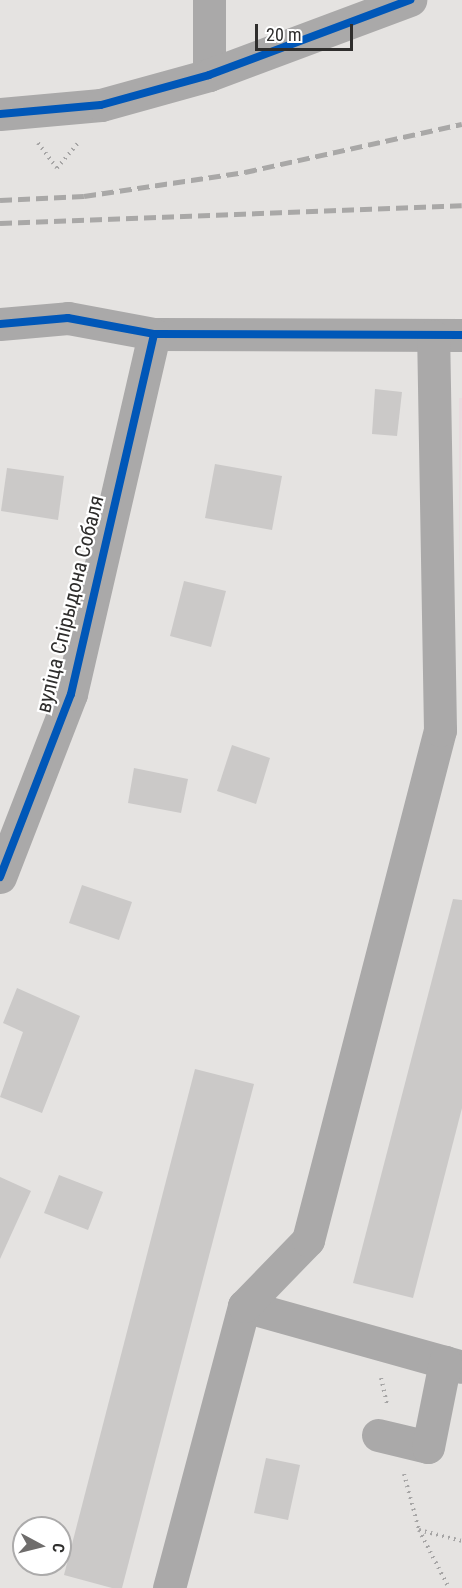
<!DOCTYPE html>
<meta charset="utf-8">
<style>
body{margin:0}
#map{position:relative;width:462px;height:1588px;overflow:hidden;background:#e5e3e1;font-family:"Roboto Condensed",sans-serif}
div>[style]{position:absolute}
.industrial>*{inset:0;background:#e8dade}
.building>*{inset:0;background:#cbc9c8}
.path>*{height:4px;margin-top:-2px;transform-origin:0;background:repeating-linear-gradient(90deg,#a6a5a5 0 1.5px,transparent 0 6px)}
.minor>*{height:33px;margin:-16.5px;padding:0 16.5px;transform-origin:16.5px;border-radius:16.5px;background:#aaa9a9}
.rail>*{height:4.5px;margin-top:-2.25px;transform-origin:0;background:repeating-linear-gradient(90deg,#a9a8a7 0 12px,transparent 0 18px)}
.cycleway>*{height:8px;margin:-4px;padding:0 4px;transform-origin:4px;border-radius:4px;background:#0057b8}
span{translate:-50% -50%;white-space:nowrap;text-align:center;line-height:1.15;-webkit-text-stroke:4.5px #fff;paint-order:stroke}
.street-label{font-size:21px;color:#2f2e2d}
.north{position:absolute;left:12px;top:1516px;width:60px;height:60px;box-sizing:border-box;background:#fff;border:2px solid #acabab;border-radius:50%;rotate:97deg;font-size:16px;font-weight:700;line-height:24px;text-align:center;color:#2f2e2d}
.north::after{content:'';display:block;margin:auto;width:21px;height:27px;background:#6f6d6c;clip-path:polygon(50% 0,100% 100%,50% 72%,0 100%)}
.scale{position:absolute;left:255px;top:24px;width:98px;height:27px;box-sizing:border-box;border:3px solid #2f2e2d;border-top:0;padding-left:8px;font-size:18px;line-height:21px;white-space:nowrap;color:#2f2e2d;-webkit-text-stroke:4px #fff;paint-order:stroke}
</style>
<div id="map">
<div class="industrial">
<div style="clip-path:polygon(459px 398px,462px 398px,459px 580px)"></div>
</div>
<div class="building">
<div style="clip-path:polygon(375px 389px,402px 392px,397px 436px,372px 434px)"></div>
<div style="clip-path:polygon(215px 464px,282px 476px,272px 530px,205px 518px)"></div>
<div style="clip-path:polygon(7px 468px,64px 476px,58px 520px,1px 511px)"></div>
<div style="clip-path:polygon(184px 581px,226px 591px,211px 647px,170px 636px)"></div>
<div style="clip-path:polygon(232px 745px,270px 758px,256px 804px,217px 791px)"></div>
<div style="clip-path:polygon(134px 768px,188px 779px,181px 813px,128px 803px)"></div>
<div style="clip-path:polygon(82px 885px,132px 902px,119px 940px,69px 923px)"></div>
<div style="clip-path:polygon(453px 899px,462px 900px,462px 1108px,413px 1298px,353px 1283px)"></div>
<div style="clip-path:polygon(17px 988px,80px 1016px,42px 1113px,0 1097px,23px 1032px,3px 1023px)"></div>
<div style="clip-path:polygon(195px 1069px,254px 1084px,122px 1588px,112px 1588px,64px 1575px)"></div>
<div style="clip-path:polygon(59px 1175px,103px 1192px,88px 1230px,44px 1213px)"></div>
<div style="clip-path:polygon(0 1177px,31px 1191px,0 1259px)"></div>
<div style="clip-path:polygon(266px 1458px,300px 1465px,288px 1520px,254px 1513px)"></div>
</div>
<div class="path">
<div style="left:38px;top:143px;width:31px;rotate:53deg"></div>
<div style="left:57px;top:168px;width:35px;rotate:-50deg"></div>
<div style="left:381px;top:1378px;width:26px;rotate:77deg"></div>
<div style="left:404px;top:1474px;width:58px;rotate:75deg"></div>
<div style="left:419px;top:1530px;width:65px;rotate:62.7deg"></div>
<div style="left:419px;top:1530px;width:44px;rotate:14.3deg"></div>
</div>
<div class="minor">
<div style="left:209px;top:75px;width:75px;rotate:-90deg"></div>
<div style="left:0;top:114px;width:101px;rotate:-5.1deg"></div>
<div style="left:101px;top:105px;width:112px;rotate:-15.5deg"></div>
<div style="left:209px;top:75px;width:215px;rotate:-20.5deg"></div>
<div style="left:0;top:324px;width:68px;rotate:-5deg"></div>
<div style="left:68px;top:318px;width:87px;rotate:10.5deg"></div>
<div style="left:154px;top:334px;width:308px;rotate:0.2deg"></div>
<div style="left:0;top:877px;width:196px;rotate:-68.8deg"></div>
<div style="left:71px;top:694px;width:369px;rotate:-77deg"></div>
<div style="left:244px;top:1306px;width:226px;rotate:15.6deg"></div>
<div style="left:378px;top:1435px;width:51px;rotate:13.5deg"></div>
<div style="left:428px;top:1447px;width:87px;rotate:-78.7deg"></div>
<div style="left:169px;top:1588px;width:292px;rotate:-75.1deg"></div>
<div style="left:244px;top:1306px;width:92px;rotate:-45.9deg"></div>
<div style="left:308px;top:1240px;width:527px;rotate:-75.49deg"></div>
<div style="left:440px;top:730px;width:394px;rotate:-91deg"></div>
</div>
<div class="rail">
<div style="left:0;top:200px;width:84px;rotate:-2.7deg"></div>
<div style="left:84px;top:196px;width:163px;rotate:-8.5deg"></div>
<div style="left:245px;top:172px;width:222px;rotate:-12.5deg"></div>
<div style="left:0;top:223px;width:462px;rotate:-2.2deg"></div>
</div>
<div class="cycleway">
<div style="left:0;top:114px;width:101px;rotate:-5.1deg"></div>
<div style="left:101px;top:105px;width:112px;rotate:-15.5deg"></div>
<div style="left:209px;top:75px;width:215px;rotate:-20.5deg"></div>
<div style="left:0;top:324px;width:68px;rotate:-5deg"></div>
<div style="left:68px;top:318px;width:87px;rotate:10.5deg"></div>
<div style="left:154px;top:334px;width:308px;rotate:0.2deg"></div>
<div style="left:0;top:877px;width:196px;rotate:-68.8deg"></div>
<div style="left:71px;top:694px;width:369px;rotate:-77deg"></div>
</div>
<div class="street-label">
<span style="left:70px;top:604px;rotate:-76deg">вуліца Спірыдона Собаля</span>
</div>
<div class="north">С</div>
<div class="scale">20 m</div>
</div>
